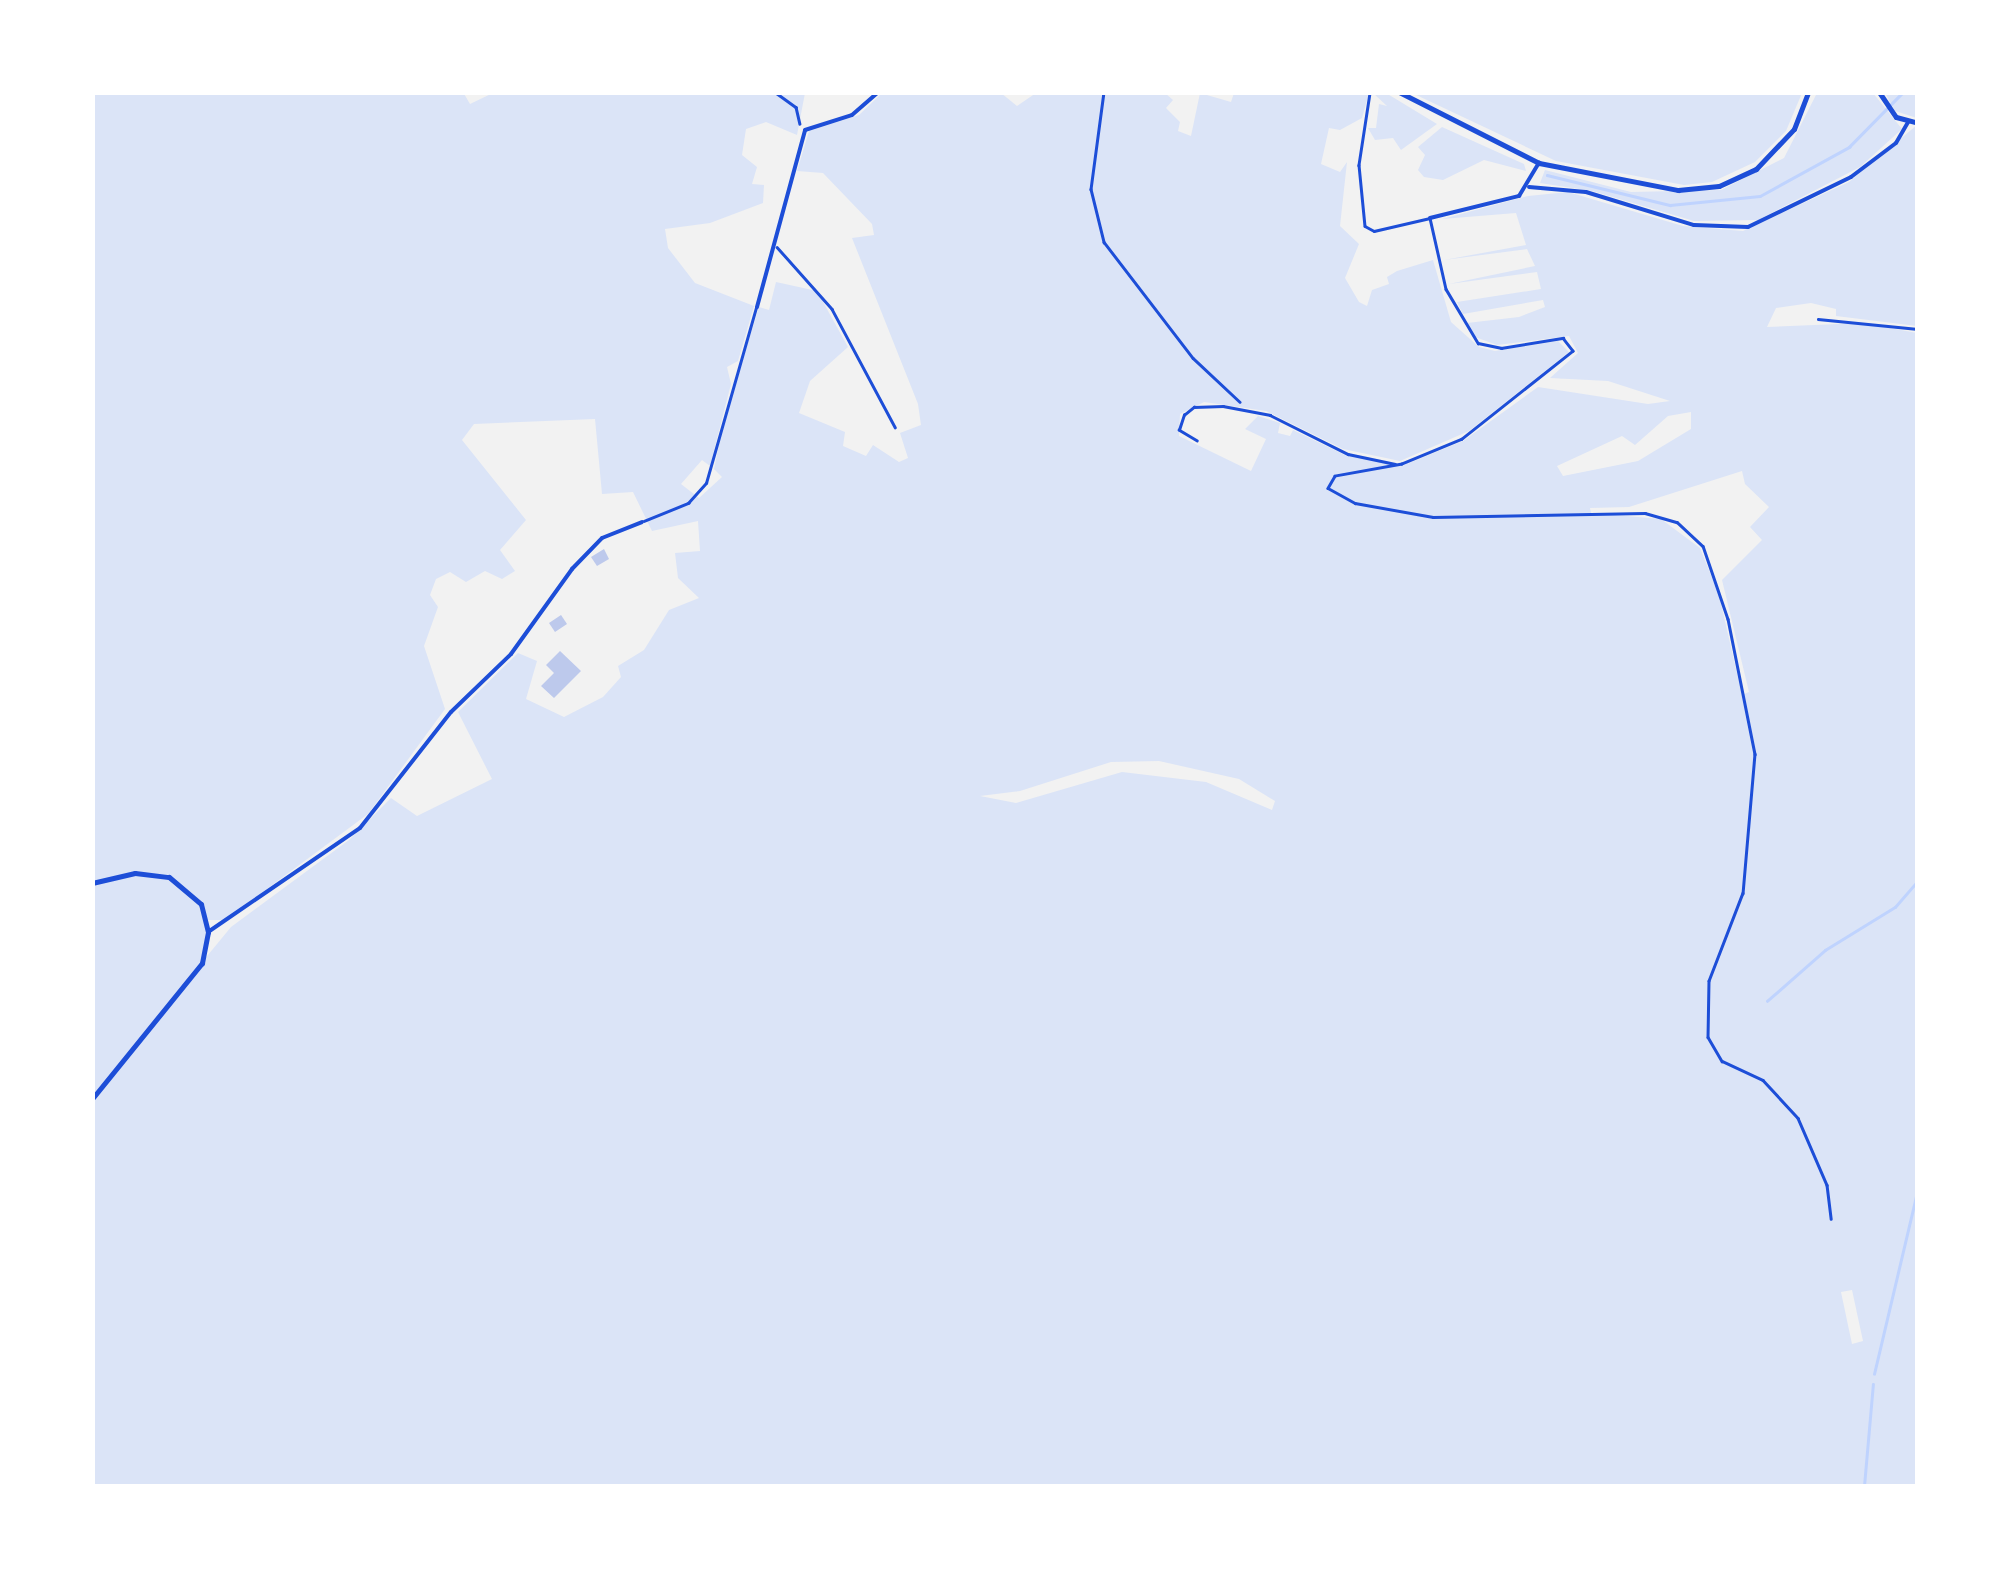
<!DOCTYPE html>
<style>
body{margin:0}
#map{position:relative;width:2010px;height:1579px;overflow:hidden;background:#f2f2f2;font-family:Commissioner,sans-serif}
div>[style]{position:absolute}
.green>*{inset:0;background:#dbe4f7}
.stream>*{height:2.5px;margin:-1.25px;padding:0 1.25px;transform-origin:1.25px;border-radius:1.25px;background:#bfd3fe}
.building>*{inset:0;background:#bdc9ec}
.path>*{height:2.5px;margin:-1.25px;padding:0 1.25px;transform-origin:1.25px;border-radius:1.25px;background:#1d4ed8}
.service>*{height:2.5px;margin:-1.25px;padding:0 1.25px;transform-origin:1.25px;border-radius:1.25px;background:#1d4ed8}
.minor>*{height:4px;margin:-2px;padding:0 2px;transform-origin:2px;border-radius:2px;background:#1d4ed8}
.tertiary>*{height:5px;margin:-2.5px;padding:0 2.5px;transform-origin:2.5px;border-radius:2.5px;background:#1d4ed8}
.secondary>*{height:5px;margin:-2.5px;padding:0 2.5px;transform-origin:2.5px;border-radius:2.5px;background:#1d4ed8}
span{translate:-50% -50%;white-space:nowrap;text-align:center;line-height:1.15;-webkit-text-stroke:8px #fff;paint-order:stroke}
.frame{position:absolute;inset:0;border:95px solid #fff;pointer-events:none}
</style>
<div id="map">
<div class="green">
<div style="clip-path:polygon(evenodd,463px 92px,470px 104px,495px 92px,805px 93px,797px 135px,766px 122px,746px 129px,742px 155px,757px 167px,752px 184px,764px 185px,763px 203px,710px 223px,665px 229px,668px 248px,695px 283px,754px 306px,738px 361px,727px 367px,731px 384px,710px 466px,702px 460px,681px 484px,699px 498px,722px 477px,714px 469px,724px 420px,759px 307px,769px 310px,776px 282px,817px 291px,848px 347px,810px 381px,799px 413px,845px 432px,843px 446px,866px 456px,873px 445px,899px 462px,908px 458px,900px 433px,921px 425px,918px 404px,852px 238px,874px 235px,872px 224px,823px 173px,797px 171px,809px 131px,859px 115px,882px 93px,1001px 93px,1017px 106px,1036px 93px,1165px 93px,1173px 100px,1166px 108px,1180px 122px,1178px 131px,1191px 136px,1200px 93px,1231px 102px,1234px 93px,1369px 93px,1362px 118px,1340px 130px,1329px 128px,1321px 164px,1340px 172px,1347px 162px,1340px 226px,1359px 244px,1345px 278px,1359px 302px,1367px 306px,1372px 290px,1389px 284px,1387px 277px,1397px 271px,1433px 260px,1451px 322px,1479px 347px,1495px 351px,1558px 341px,1569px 352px,1469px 431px,1400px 461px,1343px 449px,1266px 411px,1204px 402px,1180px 414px,1179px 436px,1251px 471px,1266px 439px,1245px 429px,1258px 416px,1280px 423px,1278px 433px,1290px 436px,1293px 430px,1345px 455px,1402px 466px,1463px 441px,1538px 387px,1648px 404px,1670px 401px,1608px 381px,1550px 378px,1578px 353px,1569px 336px,1497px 345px,1475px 337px,1467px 323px,1519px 317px,1545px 307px,1543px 300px,1463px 314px,1457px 302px,1541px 289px,1537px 272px,1449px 284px,1535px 266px,1527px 249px,1444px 260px,1526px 245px,1516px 213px,1442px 219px,1528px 196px,1568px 192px,1683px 226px,1743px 231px,1849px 182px,1917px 125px,1917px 326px,1836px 316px,1836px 309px,1811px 303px,1776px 308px,1767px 327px,1863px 323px,1917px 333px,1917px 1486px,93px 1486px,92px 93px,463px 92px,1691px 412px,1691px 429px,1638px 461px,1563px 476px,1557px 466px,1622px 436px,1635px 445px,1668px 416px,1691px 412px,463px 92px,595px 419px,602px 494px,633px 492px,652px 531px,698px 521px,700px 551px,675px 553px,678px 578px,699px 598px,669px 610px,644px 650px,618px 666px,621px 677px,603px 697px,564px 717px,526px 699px,537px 661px,518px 653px,458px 712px,492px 779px,417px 816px,391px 798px,349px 840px,231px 927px,203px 961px,207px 920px,225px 920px,368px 814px,445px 709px,424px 646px,438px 607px,430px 595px,436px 579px,450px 572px,466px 582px,485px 571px,502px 579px,515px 571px,500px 550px,526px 520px,462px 440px,474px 424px,595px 419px,463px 92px,1742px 471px,1745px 484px,1769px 507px,1750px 527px,1762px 540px,1722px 580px,1749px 692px,1742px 695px,1719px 595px,1700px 548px,1661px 519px,1591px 513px,1590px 508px,1629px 507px,1742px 471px,463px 92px,1159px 761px,1239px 779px,1275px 801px,1272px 810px,1206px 782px,1122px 772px,1016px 803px,980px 796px,1020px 791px,1111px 762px,1159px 761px,463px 92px,1852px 1290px,1863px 1341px,1852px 1344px,1841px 1292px,1852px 1290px)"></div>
<div style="clip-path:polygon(1373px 93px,1386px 93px,1437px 124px,1401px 150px,1393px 138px,1375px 140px,1368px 128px,1376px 128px,1379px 104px,1387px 106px)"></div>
<div style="clip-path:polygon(1412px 93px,1802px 93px,1786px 131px,1755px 162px,1712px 182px,1684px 185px,1556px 161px)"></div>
<div style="clip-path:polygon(1817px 93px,1873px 93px,1902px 129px,1860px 167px,1758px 220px,1694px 221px,1592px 191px,1540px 183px,1545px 170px,1631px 192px,1721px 190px,1784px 158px)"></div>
<div style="clip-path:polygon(1885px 93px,1917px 93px,1917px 118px,1895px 111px)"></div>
<div style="clip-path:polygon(1442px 127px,1524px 164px,1526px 171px,1484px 160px,1443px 180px,1424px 177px,1418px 170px,1425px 155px,1418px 147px)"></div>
</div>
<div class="stream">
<div style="left:1547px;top:175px;width:127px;rotate:13.7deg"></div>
<div style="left:1670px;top:205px;width:90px;rotate:-5.7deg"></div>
<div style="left:1760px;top:196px;width:102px;rotate:-28.8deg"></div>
<div style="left:1849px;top:147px;width:77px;rotate:-45.5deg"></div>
<div style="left:1767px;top:1001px;width:77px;rotate:-41.3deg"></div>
<div style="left:1825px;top:950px;width:82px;rotate:-31.6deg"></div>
<div style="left:1895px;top:907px;width:35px;rotate:-49deg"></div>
<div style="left:1874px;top:1374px;width:191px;rotate:-76.7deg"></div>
<div style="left:1864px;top:1486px;width:102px;rotate:-85deg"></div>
</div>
<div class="building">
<div style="clip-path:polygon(604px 549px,609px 559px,597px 566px,591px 557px)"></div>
<div style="clip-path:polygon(561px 615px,567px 624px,555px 632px,549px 623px)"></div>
<div style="clip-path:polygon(560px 651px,581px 671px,554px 698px,541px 686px,554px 673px,546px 665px)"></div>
</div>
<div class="path">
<div style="left:775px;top:92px;width:26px;rotate:36deg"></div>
<div style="left:796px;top:107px;width:17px;rotate:77deg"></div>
<div style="left:1104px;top:92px;width:98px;rotate:97.6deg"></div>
<div style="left:1091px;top:189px;width:55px;rotate:76.2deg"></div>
<div style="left:1104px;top:242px;width:146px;rotate:52.5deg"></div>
<div style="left:1193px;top:358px;width:64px;rotate:43.1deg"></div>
</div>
<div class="service">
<div style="left:1370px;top:93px;width:73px;rotate:98.7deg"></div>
<div style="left:1359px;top:165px;width:61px;rotate:84.4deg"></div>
<div style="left:1365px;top:226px;width:10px;rotate:29deg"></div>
<div style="left:1374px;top:231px;width:57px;rotate:-13.1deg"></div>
<div style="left:1430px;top:218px;width:73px;rotate:77.3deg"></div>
<div style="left:1446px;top:289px;width:63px;rotate:59.3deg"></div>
<div style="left:1478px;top:343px;width:24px;rotate:12deg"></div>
<div style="left:1501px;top:348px;width:63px;rotate:-9.2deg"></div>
<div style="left:1563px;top:338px;width:16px;rotate:52deg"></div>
<div style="left:1573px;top:351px;width:142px;rotate:141.6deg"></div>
<div style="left:1462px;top:439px;width:65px;rotate:157.4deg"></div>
<div style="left:1402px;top:464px;width:68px;rotate:169.8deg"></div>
<div style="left:1335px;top:476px;width:14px;rotate:120deg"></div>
<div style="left:1328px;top:488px;width:31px;rotate:29deg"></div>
<div style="left:1355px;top:503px;width:79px;rotate:10.2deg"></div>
<div style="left:1433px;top:517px;width:212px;rotate:-1.1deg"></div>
<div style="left:1645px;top:513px;width:33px;rotate:16deg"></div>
<div style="left:1677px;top:522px;width:35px;rotate:43deg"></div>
<div style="left:1703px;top:546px;width:77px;rotate:71.1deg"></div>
<div style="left:1728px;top:619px;width:138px;rotate:78.7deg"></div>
<div style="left:1755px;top:754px;width:140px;rotate:94.9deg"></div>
<div style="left:1743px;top:893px;width:94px;rotate:111.1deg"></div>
<div style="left:1709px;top:981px;width:56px;rotate:91deg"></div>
<div style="left:1708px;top:1037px;width:28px;rotate:60deg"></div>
<div style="left:1722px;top:1061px;width:45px;rotate:24.9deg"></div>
<div style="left:1763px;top:1080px;width:52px;rotate:47.4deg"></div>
<div style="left:1798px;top:1118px;width:73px;rotate:66.6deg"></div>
<div style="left:1827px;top:1185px;width:34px;rotate:83deg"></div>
<div style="left:777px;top:247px;width:83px;rotate:48.4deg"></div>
<div style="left:832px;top:309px;width:134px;rotate:61.9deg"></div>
<div style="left:1818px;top:319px;width:100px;rotate:5.7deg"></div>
<div style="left:1197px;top:441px;width:21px;rotate:-149deg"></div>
<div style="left:1179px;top:430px;width:16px;rotate:-72deg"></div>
<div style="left:1184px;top:415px;width:13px;rotate:-39deg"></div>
<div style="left:1194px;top:407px;width:29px;rotate:-2deg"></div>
<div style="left:1223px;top:406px;width:48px;rotate:10.8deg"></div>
<div style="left:1270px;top:415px;width:87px;rotate:26.6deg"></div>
<div style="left:1348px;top:454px;width:48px;rotate:12deg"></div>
<div style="left:644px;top:521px;width:48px;rotate:-22.2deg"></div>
<div style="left:688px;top:503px;width:27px;rotate:-48deg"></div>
<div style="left:706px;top:483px;width:182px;rotate:-74.1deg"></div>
</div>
<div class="minor">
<div style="left:1529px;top:187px;width:57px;rotate:5deg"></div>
<div style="left:1586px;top:192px;width:113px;rotate:17deg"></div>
<div style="left:1694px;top:225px;width:54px;rotate:2.1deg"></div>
<div style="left:1748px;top:227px;width:114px;rotate:-25.9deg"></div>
<div style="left:1851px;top:177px;width:56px;rotate:-37.1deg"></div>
<div style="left:1896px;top:143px;width:24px;rotate:-60deg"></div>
<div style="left:1430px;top:218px;width:92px;rotate:-13.9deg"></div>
<div style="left:1519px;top:196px;width:39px;rotate:-59deg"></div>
<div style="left:757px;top:307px;width:183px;rotate:-74.8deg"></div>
<div style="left:805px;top:130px;width:49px;rotate:-17.7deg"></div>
<div style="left:852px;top:115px;width:35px;rotate:-41deg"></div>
<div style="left:208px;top:932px;width:184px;rotate:-34.4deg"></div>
<div style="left:360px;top:828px;width:147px;rotate:-51.9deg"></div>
<div style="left:451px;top:712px;width:83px;rotate:-44deg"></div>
<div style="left:511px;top:654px;width:105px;rotate:-54.3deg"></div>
<div style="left:572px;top:569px;width:43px;rotate:-45.9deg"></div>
<div style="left:602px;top:538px;width:43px;rotate:-21.8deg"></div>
</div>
<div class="tertiary">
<div style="left:1879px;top:92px;width:30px;rotate:56deg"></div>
<div style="left:1896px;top:117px;width:23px;rotate:15deg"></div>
<div style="left:92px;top:883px;width:44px;rotate:-13.1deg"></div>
<div style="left:135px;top:873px;width:34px;rotate:7deg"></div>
<div style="left:169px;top:877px;width:42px;rotate:40.2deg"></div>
<div style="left:201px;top:904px;width:29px;rotate:76deg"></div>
<div style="left:208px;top:932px;width:32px;rotate:101deg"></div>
<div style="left:202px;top:963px;width:175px;rotate:129deg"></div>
</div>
<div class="secondary">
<div style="left:1399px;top:92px;width:157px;rotate:26.9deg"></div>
<div style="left:1539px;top:163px;width:142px;rotate:11deg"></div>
<div style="left:1678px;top:190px;width:41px;rotate:-5.6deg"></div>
<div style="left:1719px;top:186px;width:41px;rotate:-24.7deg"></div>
<div style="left:1756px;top:169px;width:55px;rotate:-46.5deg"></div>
<div style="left:1794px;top:129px;width:40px;rotate:-69deg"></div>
</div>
<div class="frame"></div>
</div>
